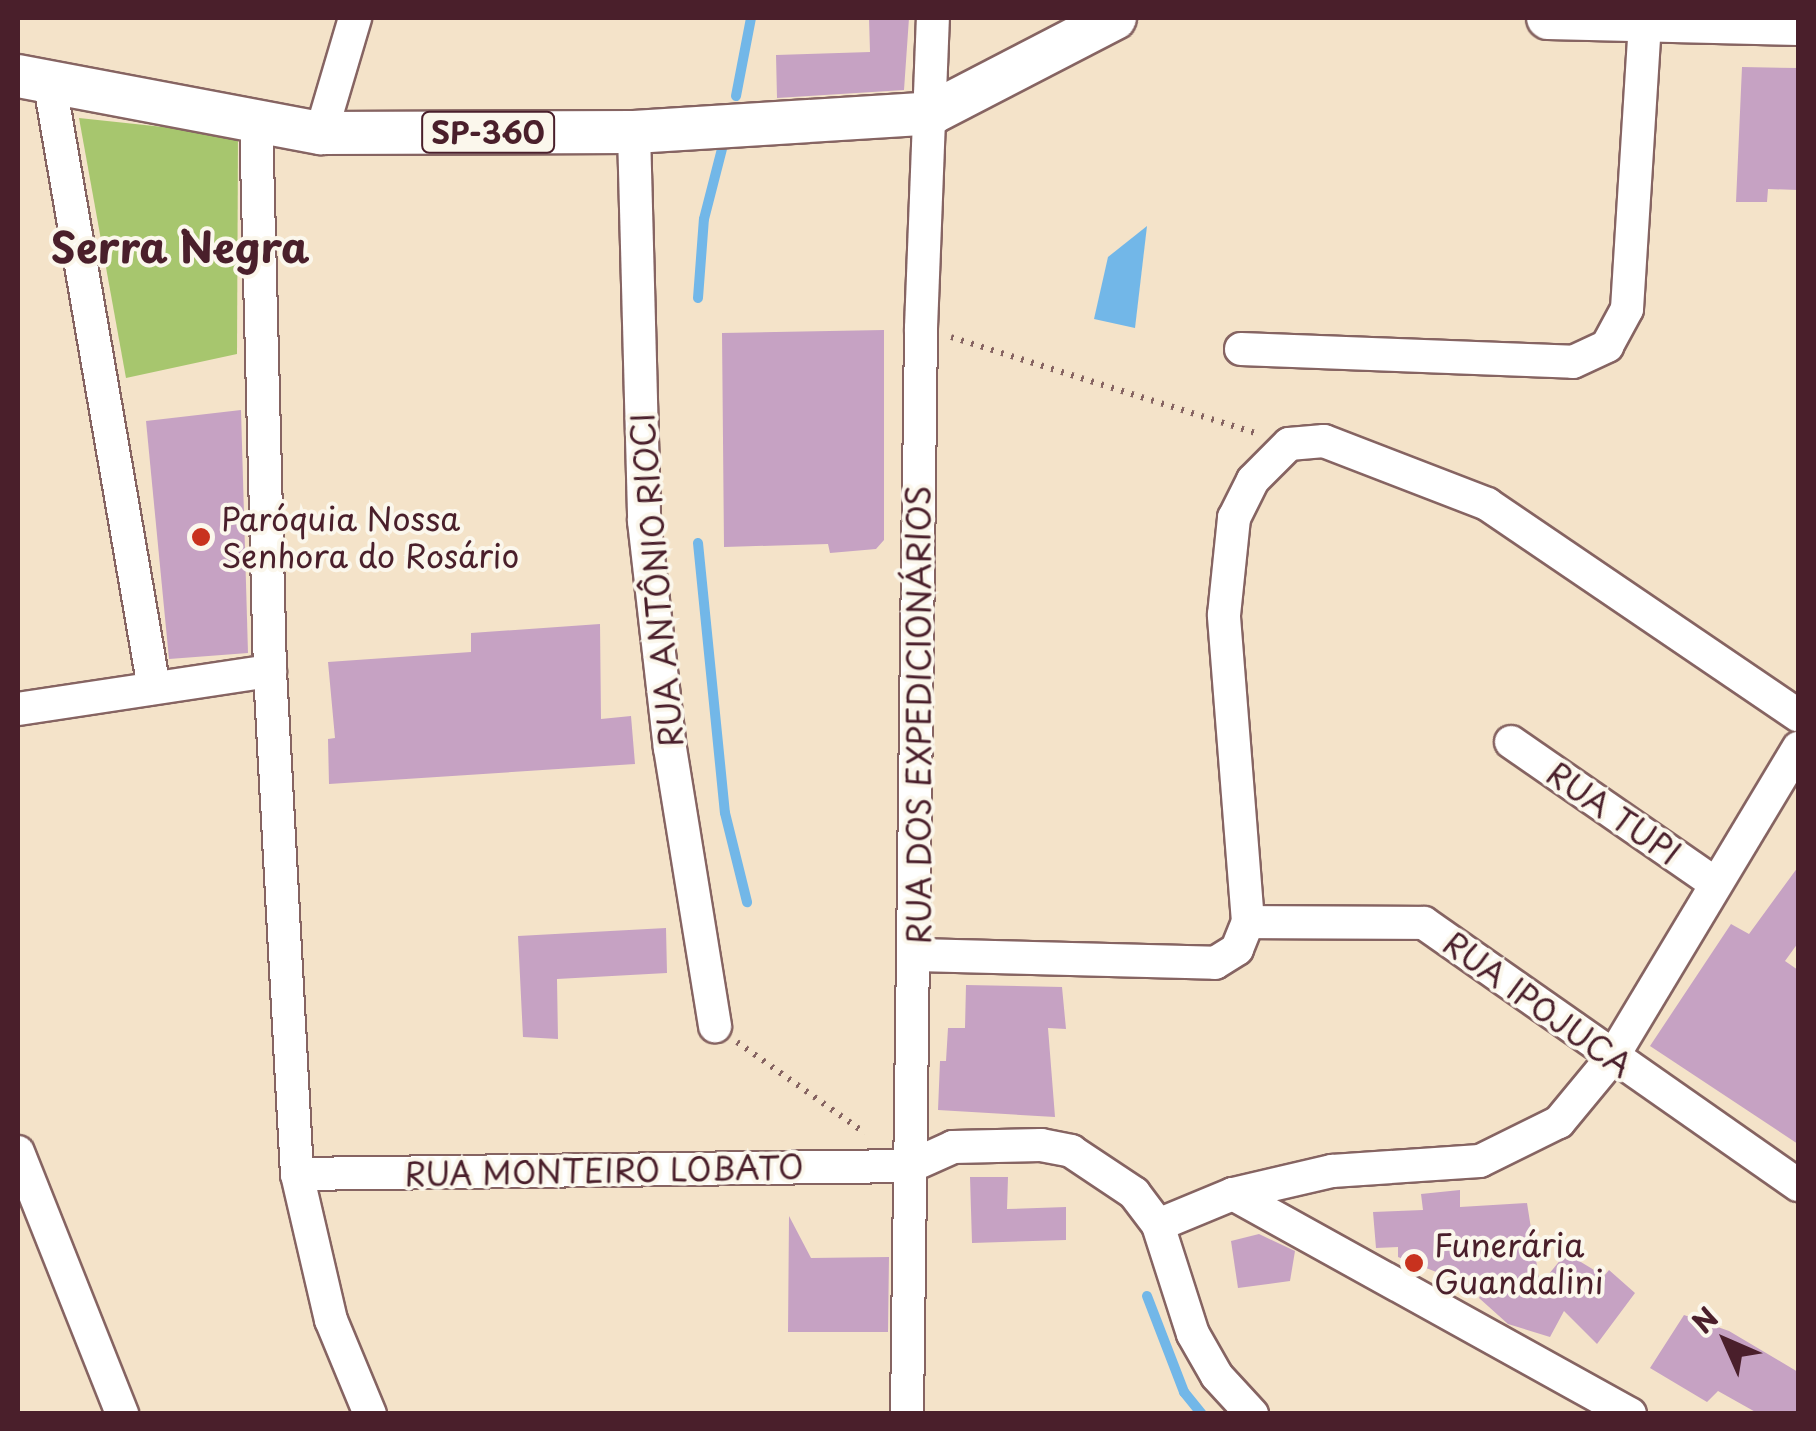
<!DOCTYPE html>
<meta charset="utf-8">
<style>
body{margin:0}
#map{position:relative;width:1816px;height:1431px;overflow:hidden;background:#f4e3c9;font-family:"Playpen Sans",sans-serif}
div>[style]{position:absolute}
.green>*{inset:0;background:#a7c66e}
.water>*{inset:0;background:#72b7e8}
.stream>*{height:10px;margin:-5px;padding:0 5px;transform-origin:5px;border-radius:5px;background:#72b7e8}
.building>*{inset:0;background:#c6a2c3}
.path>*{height:6px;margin-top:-3px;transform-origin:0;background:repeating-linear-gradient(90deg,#866462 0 2.5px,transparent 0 10.5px)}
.roads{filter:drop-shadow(2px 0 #866462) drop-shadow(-2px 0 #866462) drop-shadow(0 2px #866462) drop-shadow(0 -2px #866462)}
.minor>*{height:32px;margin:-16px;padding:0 16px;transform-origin:16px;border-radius:16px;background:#fff}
.major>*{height:42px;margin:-21px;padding:0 21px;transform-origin:21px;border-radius:21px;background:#fff}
.dots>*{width:28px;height:28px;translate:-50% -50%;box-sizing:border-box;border:5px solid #fbf7ec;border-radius:50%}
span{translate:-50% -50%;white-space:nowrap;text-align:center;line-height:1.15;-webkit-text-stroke:8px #fbf7ec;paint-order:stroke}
.shield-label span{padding:2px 8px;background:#fbf7ec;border:2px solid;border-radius:8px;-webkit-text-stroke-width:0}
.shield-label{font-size:30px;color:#4a1f2b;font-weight:700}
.poi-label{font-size:32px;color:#4a1f2b}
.left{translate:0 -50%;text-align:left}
.street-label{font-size:32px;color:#4a1f2b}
.district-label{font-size:42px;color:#4a1f2b;font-weight:700}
.frame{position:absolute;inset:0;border:20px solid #4a1f2b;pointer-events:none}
.north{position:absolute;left:1676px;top:1291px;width:100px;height:100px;-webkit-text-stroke:8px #fbf7ec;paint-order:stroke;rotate:315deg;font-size:28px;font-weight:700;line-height:40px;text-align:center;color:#4a1f2b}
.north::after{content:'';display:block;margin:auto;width:35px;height:45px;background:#4a1f2b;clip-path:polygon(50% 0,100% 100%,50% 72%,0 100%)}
</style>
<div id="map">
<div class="green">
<div style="clip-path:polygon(79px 118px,238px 135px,237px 354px,126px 378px)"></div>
</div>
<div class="water">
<div style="clip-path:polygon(1147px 226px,1135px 328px,1094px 319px,1108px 257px)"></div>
</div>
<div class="stream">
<div style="left:736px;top:96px;width:79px;rotate:-79.1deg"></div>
<div style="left:698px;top:298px;width:79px;rotate:-85.7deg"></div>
<div style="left:704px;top:219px;width:72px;rotate:-75.6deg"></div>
<div style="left:698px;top:543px;width:271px;rotate:84.3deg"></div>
<div style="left:725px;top:813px;width:92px;rotate:76.1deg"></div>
<div style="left:1147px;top:1296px;width:103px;rotate:68.9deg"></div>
<div style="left:1184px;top:1392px;width:28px;rotate:51deg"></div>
</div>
<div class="building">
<div style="clip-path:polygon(869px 18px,909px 18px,904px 90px,777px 98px,776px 55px,870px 52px)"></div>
<div style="clip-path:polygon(1742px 67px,1798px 68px,1798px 190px,1768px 189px,1767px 202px,1736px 202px)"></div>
<div style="clip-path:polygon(884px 330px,884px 540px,876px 549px,830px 553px,828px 544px,724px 547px,722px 333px)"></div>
<div style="clip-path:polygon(241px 410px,248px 653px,169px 659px,146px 421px)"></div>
<div style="clip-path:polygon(600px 624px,601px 719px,631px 716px,635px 764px,329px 784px,328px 739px,335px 738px,328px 662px,471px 652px,471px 633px)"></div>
<div style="clip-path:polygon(1798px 867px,1798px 943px,1785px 961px,1798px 970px,1798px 1144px,1650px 1046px,1731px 924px,1749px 934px)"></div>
<div style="clip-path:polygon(666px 928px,667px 973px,557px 979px,558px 1039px,523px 1037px,518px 936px)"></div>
<div style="clip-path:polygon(966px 985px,1062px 987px,1066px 1029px,1048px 1028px,1055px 1117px,938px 1110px,940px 1061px,946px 1061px,948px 1028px,965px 1028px)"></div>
<div style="clip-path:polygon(970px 1177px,1008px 1177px,1007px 1209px,1066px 1207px,1066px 1240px,972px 1243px)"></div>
<div style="clip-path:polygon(1460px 1190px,1460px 1207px,1527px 1203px,1540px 1285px,1566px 1253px,1604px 1276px,1609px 1270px,1635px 1293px,1597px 1344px,1564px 1311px,1550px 1337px,1508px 1324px,1479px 1298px,1490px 1276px,1444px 1275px,1398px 1257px,1398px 1247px,1376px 1248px,1373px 1212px,1423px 1210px,1421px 1194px)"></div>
<div style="clip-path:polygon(789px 1216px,811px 1258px,889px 1257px,888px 1332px,788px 1332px)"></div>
<div style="clip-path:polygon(1259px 1234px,1295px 1251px,1290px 1281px,1238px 1288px,1231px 1241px)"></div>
<div style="clip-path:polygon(1684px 1315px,1729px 1331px,1798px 1372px,1798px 1414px,1759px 1414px,1718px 1391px,1707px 1402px,1650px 1368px)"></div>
</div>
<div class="path">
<div style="left:951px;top:337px;width:322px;rotate:17.5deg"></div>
<div style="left:737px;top:1042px;width:157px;rotate:35.4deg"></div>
</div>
<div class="roads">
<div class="minor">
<div style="left:49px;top:79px;width:618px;rotate:80.22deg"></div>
<div style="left:256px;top:119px;width:552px;rotate:88.55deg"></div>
<div style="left:270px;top:671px;width:504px;rotate:86.93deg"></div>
<div style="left:297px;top:1174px;width:150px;rotate:76.9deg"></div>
<div style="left:331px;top:1320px;width:102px;rotate:67.5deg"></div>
<div style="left:634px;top:132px;width:389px;rotate:88.5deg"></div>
<div style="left:644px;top:521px;width:228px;rotate:83.5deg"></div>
<div style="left:670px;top:748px;width:282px;rotate:80.8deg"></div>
<div style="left:321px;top:133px;width:120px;rotate:-73.5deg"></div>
<div style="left:1241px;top:349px;width:332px;rotate:2.2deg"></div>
<div style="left:1573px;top:362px;width:38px;rotate:-25deg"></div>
<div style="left:1607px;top:346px;width:42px;rotate:-61.6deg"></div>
<div style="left:1627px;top:309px;width:290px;rotate:-86.4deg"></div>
<div style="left:18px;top:709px;width:255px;rotate:-8.6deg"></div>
<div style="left:1511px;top:742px;width:249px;rotate:34.7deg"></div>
<div style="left:1248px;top:922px;width:176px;rotate:0.3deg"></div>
<div style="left:1424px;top:923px;width:457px;rotate:35deg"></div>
<div style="left:917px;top:955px;width:298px;rotate:1.5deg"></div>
<div style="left:1215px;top:963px;width:26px;rotate:-32deg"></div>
<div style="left:1237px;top:949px;width:29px;rotate:-68deg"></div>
<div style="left:1248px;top:922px;width:308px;rotate:-94.5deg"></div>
<div style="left:1224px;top:615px;width:98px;rotate:-84.1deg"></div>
<div style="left:1234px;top:518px;width:42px;rotate:-63.4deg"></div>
<div style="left:1253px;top:480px;width:51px;rotate:-45deg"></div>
<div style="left:1289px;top:444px;width:35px;rotate:-5deg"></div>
<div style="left:1324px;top:441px;width:175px;rotate:21.1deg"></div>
<div style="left:1487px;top:504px;width:376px;rotate:34.2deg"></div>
<div style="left:18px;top:1152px;width:282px;rotate:68.3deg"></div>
<div style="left:297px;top:1174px;width:614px;rotate:-0.75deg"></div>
<div style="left:911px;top:1166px;width:46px;rotate:-24.3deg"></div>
<div style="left:953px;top:1147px;width:88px;rotate:-1.3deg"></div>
<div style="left:1041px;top:1145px;width:31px;rotate:11deg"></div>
<div style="left:1071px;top:1151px;width:76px;rotate:33.7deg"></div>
<div style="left:1134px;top:1193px;width:40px;rotate:53deg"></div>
<div style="left:1158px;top:1225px;width:114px;rotate:72.2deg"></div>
<div style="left:1193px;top:1334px;width:48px;rotate:60.3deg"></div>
<div style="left:1217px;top:1376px;width:52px;rotate:47.4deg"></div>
<div style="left:1233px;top:1194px;width:454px;rotate:29deg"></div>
<div style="left:1158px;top:1225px;width:81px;rotate:-22.5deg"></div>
<div style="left:1233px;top:1194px;width:102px;rotate:-13.1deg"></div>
<div style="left:1332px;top:1171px;width:148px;rotate:-3.9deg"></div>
<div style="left:1480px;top:1161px;width:88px;rotate:-26.3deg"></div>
<div style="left:1559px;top:1122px;width:83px;rotate:-50.4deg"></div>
<div style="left:1612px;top:1058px;width:362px;rotate:-59deg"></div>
<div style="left:907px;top:1414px;width:1086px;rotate:-89.26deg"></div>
<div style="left:921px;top:328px;width:310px;rotate:-87.8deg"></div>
</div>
<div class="major">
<div style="left:1548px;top:18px;width:250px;rotate:1.4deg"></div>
<div style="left:18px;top:76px;width:308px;rotate:10.7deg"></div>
<div style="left:321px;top:133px;width:313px;rotate:-0.2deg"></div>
<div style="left:634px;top:132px;width:299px;rotate:-3.6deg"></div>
<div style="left:932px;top:113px;width:206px;rotate:-27.4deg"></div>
</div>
</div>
<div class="dots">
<div style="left:201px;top:537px;background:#c8321e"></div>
<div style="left:1414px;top:1263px;background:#c8321e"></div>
</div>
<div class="shield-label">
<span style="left:488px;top:132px">SP-360</span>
</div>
<div class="poi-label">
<span class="left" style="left:221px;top:537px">Paróquia Nossa<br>Senhora do Rosário</span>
<span class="left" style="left:1434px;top:1263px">Funerária<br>Guandalini</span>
</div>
<div class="street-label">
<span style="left:656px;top:580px;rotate:-95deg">RUA ANTÔNIO RIOCI</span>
<span style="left:918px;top:715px;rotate:-90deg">RUA DOS EXPEDICIONÁRIOS</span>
<span style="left:1614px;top:813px;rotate:35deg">RUA TUPI</span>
<span style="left:1538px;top:1004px;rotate:36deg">RUA IPOJUCA</span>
<span style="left:604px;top:1170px;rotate:-1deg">RUA MONTEIRO LOBATO</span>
</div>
<div class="district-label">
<span style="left:180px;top:246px">Serra Negra</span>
</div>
<div class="frame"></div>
<div class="north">N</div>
</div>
